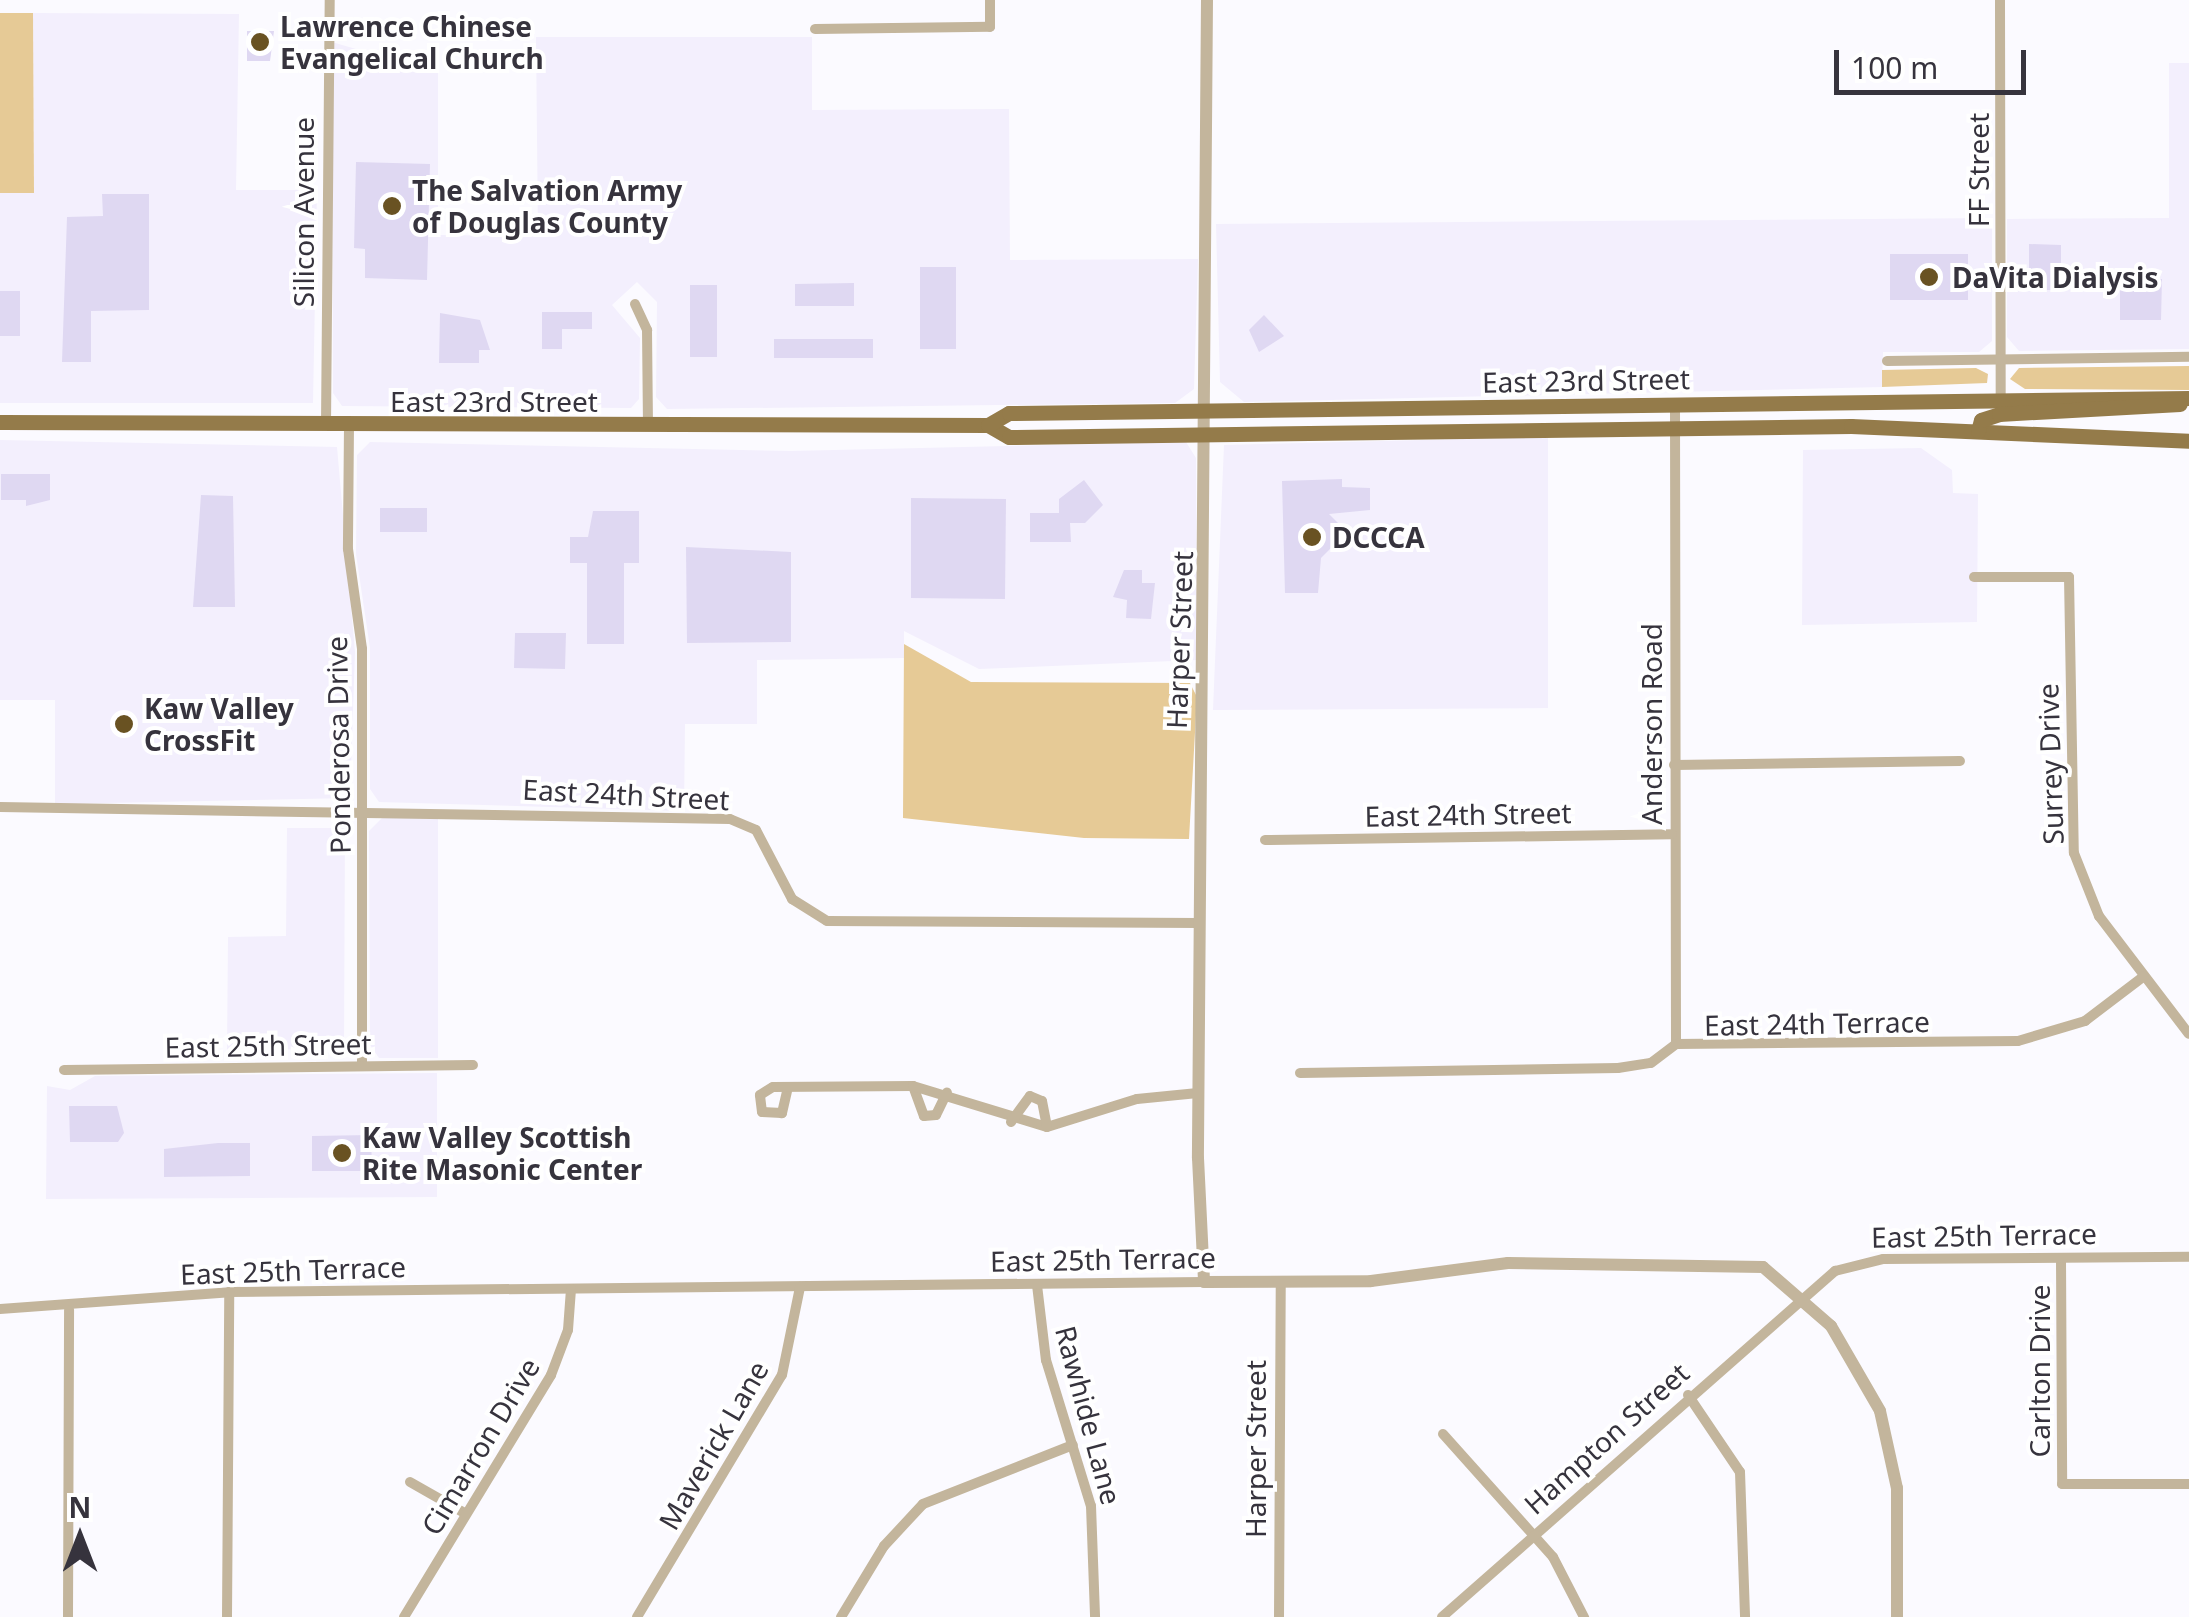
<!DOCTYPE html>
<style>
body{margin:0}
#map{position:relative;width:2189px;height:1617px;overflow:hidden;background:#fbfaff;font-family:"Noto Sans",sans-serif}
div>[style]{position:absolute}
.built>*{inset:0;background:#f3effd}
.green>*{inset:0;background:#e6ca96}
.building>*{inset:0;background:#dfd8f2}
.minor>*{height:10px;margin:-5px;padding:0 5px;transform-origin:5px;border-radius:5px;background:#c3b59c}
.tertiary>*{height:12px;margin:-6px;padding:0 6px;transform-origin:6px;border-radius:6px;background:#c3b59c}
.primary>*{height:15px;margin:-7.5px;padding:0 7.5px;transform-origin:7.5px;border-radius:7.5px;background:#947b4a}
.dots>*{width:28px;height:28px;translate:-50% -50%;box-sizing:border-box;border:5px solid #fff;border-radius:50%}
span{translate:-50% -50%;white-space:nowrap;text-align:center;line-height:1.15;-webkit-text-stroke:8px #fff;paint-order:stroke}
.poi-label{font-size:28px;color:#36333d;font-weight:700}
.left{translate:0 -50%;text-align:left}
.street-label{font-size:28px;color:#36333d}
.north{position:absolute;left:30px;top:1487px;width:100px;height:100px;-webkit-text-stroke:8px #fff;paint-order:stroke;rotate:0deg;font-size:28px;font-weight:700;line-height:40px;text-align:center;color:#36333d}
.north::after{content:'';display:block;margin:auto;width:35px;height:45px;background:#36333d;clip-path:polygon(50% 0,100% 100%,50% 72%,0 100%)}
.scale{position:absolute;left:1834px;top:50px;width:192px;height:45px;box-sizing:border-box;border:5px solid #36333d;border-top:0;padding-left:12px;font-size:30px;line-height:35px;white-space:nowrap;color:#36333d;-webkit-text-stroke:8px #fff;paint-order:stroke}
</style>
<div id="map">
<div class="built">
<div style="clip-path:polygon(33px 13px,239px 14px,236px 190px,317px 190px,313px 403px,0 403px,0 193px,34px 192px)"></div>
<div style="clip-path:polygon(536px 37px,812px 37px,812px 110px,1009px 109px,1010px 260px,1198px 259px,1194px 389px,1175px 403px,667px 409px,656px 397px,657px 302px,637px 282px,612px 305px,640px 338px,639px 399px,631px 408px,342px 406px,333px 393px,332px 42px,438px 73px,438px 235px,538px 236px)"></div>
<div style="clip-path:polygon(2169px 63px,2189px 63px,2189px 349px,2019px 351px,2007px 337px,2007px 219px,2169px 218px)"></div>
<div style="clip-path:polygon(1992px 218px,1992px 341px,1979px 352px,1883px 352px,1882px 387px,1244px 402px,1220px 382px,1216px 224px)"></div>
<div style="clip-path:polygon(1548px 437px,1548px 708px,1213px 710px,1224px 445px)"></div>
<div style="clip-path:polygon(0 440px,337px 447px,355px 652px,350px 798px,55px 804px,55px 700px,0 700px)"></div>
<div style="clip-path:polygon(370px 442px,791px 451px,1186px 442px,1196px 458px,1197px 660px,979px 669px,904px 631px,904px 658px,757px 660px,757px 724px,685px 724px,684px 811px,379px 802px,370px 789px,370px 648px,356px 554px,357px 455px)"></div>
<div style="clip-path:polygon(1921px 448px,1952px 470px,1953px 493px,1978px 494px,1977px 622px,1802px 625px,1803px 450px)"></div>
<div style="clip-path:polygon(438px 817px,438px 1058px,379px 1058px,370px 1045px,369px 831px,382px 818px)"></div>
<div style="clip-path:polygon(287px 828px,345px 828px,344px 1049px,227px 1050px,228px 937px,286px 936px)"></div>
<div style="clip-path:polygon(437px 1073px,437px 1197px,46px 1199px,47px 1086px,70px 1090px,95px 1076px)"></div>
</div>
<div class="green">
<div style="clip-path:polygon(0 13px,33px 13px,34px 193px,0 193px)"></div>
<div style="clip-path:polygon(2189px 366px,2189px 390px,2025px 389px,2010px 379px,2019px 368px)"></div>
<div style="clip-path:polygon(1976px 368px,1988px 374px,1987px 383px,1882px 387px,1882px 370px)"></div>
<div style="clip-path:polygon(904px 644px,971px 682px,1190px 683px,1197px 697px,1189px 839px,1084px 838px,903px 818px)"></div>
</div>
<div class="building">
<div style="clip-path:polygon(247px 31px,274px 31px,270px 61px,247px 61px)"></div>
<div style="clip-path:polygon(356px 162px,430px 164px,427px 280px,365px 278px,365px 249px,354px 248px)"></div>
<div style="clip-path:polygon(102px 194px,149px 194px,149px 310px,91px 311px,91px 362px,62px 362px,67px 217px,103px 216px)"></div>
<div style="clip-path:polygon(2029px 244px,2061px 245px,2061px 290px,2029px 290px)"></div>
<div style="clip-path:polygon(1890px 254px,1968px 254px,1968px 300px,1890px 300px)"></div>
<div style="clip-path:polygon(920px 267px,956px 267px,956px 349px,920px 349px)"></div>
<div style="clip-path:polygon(2120px 279px,2162px 279px,2161px 320px,2120px 320px)"></div>
<div style="clip-path:polygon(854px 283px,854px 306px,795px 306px,795px 284px)"></div>
<div style="clip-path:polygon(690px 285px,717px 285px,717px 357px,690px 357px)"></div>
<div style="clip-path:polygon(0 291px,20px 291px,20px 336px,0 336px)"></div>
<div style="clip-path:polygon(542px 312px,592px 312px,592px 329px,562px 329px,562px 349px,542px 349px)"></div>
<div style="clip-path:polygon(440px 313px,480px 320px,490px 350px,479px 350px,479px 363px,439px 363px)"></div>
<div style="clip-path:polygon(1264px 315px,1284px 336px,1259px 352px,1249px 330px)"></div>
<div style="clip-path:polygon(774px 339px,873px 339px,873px 358px,774px 358px)"></div>
<div style="clip-path:polygon(1px 474px,50px 474px,50px 500px,26px 506px,26px 500px,1px 500px)"></div>
<div style="clip-path:polygon(1342px 479px,1342px 487px,1370px 488px,1370px 510px,1329px 514px,1347px 532px,1321px 558px,1318px 593px,1285px 593px,1282px 481px)"></div>
<div style="clip-path:polygon(1084px 480px,1103px 505px,1085px 523px,1070px 523px,1071px 542px,1030px 542px,1030px 513px,1059px 513px,1059px 499px)"></div>
<div style="clip-path:polygon(201px 495px,233px 496px,235px 607px,193px 607px)"></div>
<div style="clip-path:polygon(911px 498px,1006px 499px,1005px 599px,911px 598px)"></div>
<div style="clip-path:polygon(380px 508px,427px 508px,427px 532px,380px 532px)"></div>
<div style="clip-path:polygon(593px 511px,639px 511px,639px 563px,624px 563px,624px 644px,587px 644px,587px 563px,570px 563px,570px 537px,588px 537px)"></div>
<div style="clip-path:polygon(686px 547px,791px 552px,791px 642px,687px 643px)"></div>
<div style="clip-path:polygon(1124px 570px,1142px 570px,1142px 583px,1155px 583px,1151px 619px,1126px 618px,1127px 600px,1113px 597px)"></div>
<div style="clip-path:polygon(515px 633px,566px 633px,565px 669px,514px 668px)"></div>
<div style="clip-path:polygon(69px 1106px,117px 1106px,124px 1133px,118px 1142px,70px 1142px)"></div>
<div style="clip-path:polygon(371px 1135px,372px 1171px,312px 1171px,312px 1136px)"></div>
<div style="clip-path:polygon(218px 1143px,250px 1143px,250px 1176px,164px 1177px,164px 1149px)"></div>
</div>
<div class="minor">
<div style="left:2000px;top:0;width:399px;rotate:89.9deg"></div>
<div style="left:815px;top:29px;width:175px;rotate:-0.7deg"></div>
<div style="left:990px;top:27px;width:27px;rotate:-90deg"></div>
<div style="left:635px;top:304px;width:29px;rotate:65deg"></div>
<div style="left:647px;top:330px;width:96px;rotate:89.4deg"></div>
<div style="left:1887px;top:361px;width:302px;rotate:-0.8deg"></div>
<div style="left:1675px;top:404px;width:640px;rotate:89.91deg"></div>
<div style="left:326px;top:425px;width:425px;rotate:-89.5deg"></div>
<div style="left:349px;top:425px;width:124px;rotate:90.5deg"></div>
<div style="left:348px;top:549px;width:101px;rotate:82deg"></div>
<div style="left:362px;top:649px;width:417px;rotate:90deg"></div>
<div style="left:1974px;top:577px;width:95px"></div>
<div style="left:2069px;top:577px;width:276px;rotate:89deg"></div>
<div style="left:2074px;top:853px;width:68px;rotate:68.4deg"></div>
<div style="left:2099px;top:916px;width:148px;rotate:52.7deg"></div>
<div style="left:1674px;top:765px;width:286px;rotate:-0.8deg"></div>
<div style="left:0;top:807px;width:730px;rotate:0.94deg"></div>
<div style="left:730px;top:819px;width:28px;rotate:23deg"></div>
<div style="left:756px;top:830px;width:78px;rotate:62.4deg"></div>
<div style="left:792px;top:899px;width:41px;rotate:32.2deg"></div>
<div style="left:827px;top:921px;width:372px;rotate:0.3deg"></div>
<div style="left:1265px;top:840px;width:407px;rotate:-0.8deg"></div>
<div style="left:1676px;top:1044px;width:342px;rotate:-0.5deg"></div>
<div style="left:2018px;top:1041px;width:70px;rotate:-16.6deg"></div>
<div style="left:2085px;top:1021px;width:74px;rotate:-37.3deg"></div>
<div style="left:64px;top:1070px;width:409px;rotate:-0.7deg"></div>
<div style="left:1300px;top:1073px;width:318px;rotate:-0.9deg"></div>
<div style="left:1618px;top:1068px;width:33px;rotate:-9deg"></div>
<div style="left:1651px;top:1063px;width:31px;rotate:-37deg"></div>
<div style="left:913px;top:1086px;width:32px;rotate:70deg"></div>
<div style="left:924px;top:1116px;width:12px;rotate:-5deg"></div>
<div style="left:936px;top:1115px;width:25px;rotate:-64deg"></div>
<div style="left:788px;top:1087px;width:27px;rotate:103deg"></div>
<div style="left:782px;top:1113px;width:20px;rotate:-177deg"></div>
<div style="left:762px;top:1112px;width:17px;rotate:-97deg"></div>
<div style="left:760px;top:1095px;width:15px;rotate:-32deg"></div>
<div style="left:773px;top:1087px;width:140px;rotate:-0.4deg"></div>
<div style="left:913px;top:1086px;width:140px;rotate:17deg"></div>
<div style="left:1047px;top:1127px;width:94px;rotate:-17.3deg"></div>
<div style="left:1137px;top:1099px;width:61px;rotate:-5.6deg"></div>
<div style="left:1011px;top:1122px;width:32px;rotate:-54deg"></div>
<div style="left:1030px;top:1096px;width:13px;rotate:23deg"></div>
<div style="left:1042px;top:1101px;width:26px;rotate:79deg"></div>
<div style="left:2061px;top:1258px;width:226px;rotate:89.7deg"></div>
<div style="left:2062px;top:1484px;width:127px"></div>
<div style="left:1037px;top:1285px;width:76px;rotate:83.2deg"></div>
<div style="left:1046px;top:1360px;width:153px;rotate:72.9deg"></div>
<div style="left:1091px;top:1506px;width:111px;rotate:87.9deg"></div>
<div style="left:0;top:1309px;width:230px;rotate:-4.2deg"></div>
<div style="left:229px;top:1292px;width:975px;rotate:-0.59deg"></div>
<div style="left:1688px;top:1395px;width:93px;rotate:56deg"></div>
<div style="left:1740px;top:1472px;width:145px;rotate:88deg"></div>
<div style="left:1443px;top:1434px;width:165px;rotate:48.2deg"></div>
<div style="left:1553px;top:1557px;width:68px;rotate:62.7deg"></div>
<div style="left:410px;top:1482px;width:64px;rotate:29.7deg"></div>
<div style="left:68px;top:1617px;width:307px;rotate:-89.8deg"></div>
<div style="left:227px;top:1617px;width:325px;rotate:-89.6deg"></div>
<div style="left:404px;top:1617px;width:283px;rotate:-58.7deg"></div>
<div style="left:551px;top:1375px;width:48px;rotate:-69.3deg"></div>
<div style="left:568px;top:1330px;width:41px;rotate:-85.8deg"></div>
<div style="left:637px;top:1617px;width:282px;rotate:-59.1deg"></div>
<div style="left:782px;top:1375px;width:90px;rotate:-78.4deg"></div>
<div style="left:841px;top:1617px;width:83px;rotate:-58.8deg"></div>
<div style="left:884px;top:1546px;width:57px;rotate:-47.1deg"></div>
<div style="left:923px;top:1504px;width:161px;rotate:-21.5deg"></div>
<div style="left:1279px;top:1617px;width:335px;rotate:-89.7deg"></div>
<div style="left:1442px;top:1617px;width:524px;rotate:-41.36deg"></div>
<div style="left:1835px;top:1271px;width:49px;rotate:-14deg"></div>
<div style="left:1883px;top:1259px;width:306px;rotate:-0.4deg"></div>
</div>
<div class="tertiary">
<div style="left:1207px;top:0;width:1158px;rotate:90.45deg"></div>
<div style="left:1198px;top:1158px;width:124px;rotate:87.2deg"></div>
<div style="left:1204px;top:1282px;width:167px;rotate:-0.3deg"></div>
<div style="left:1371px;top:1281px;width:138px;rotate:-7.5deg"></div>
<div style="left:1508px;top:1263px;width:255px;rotate:0.9deg"></div>
<div style="left:1763px;top:1267px;width:90px;rotate:40.9deg"></div>
<div style="left:1831px;top:1326px;width:98px;rotate:60deg"></div>
<div style="left:1880px;top:1411px;width:79px;rotate:77.6deg"></div>
<div style="left:1897px;top:1488px;width:129px;rotate:90deg"></div>
</div>
<div class="primary">
<div style="left:0;top:422px;width:988px;rotate:0.17deg"></div>
<div style="left:988px;top:425px;width:24px;rotate:30deg"></div>
<div style="left:1009px;top:437px;width:842px;rotate:-0.75deg"></div>
<div style="left:1851px;top:426px;width:338px;rotate:2.5deg"></div>
<div style="left:988px;top:425px;width:24px;rotate:-30deg"></div>
<div style="left:1009px;top:413px;width:1180px;rotate:-0.73deg"></div>
<div style="left:1978px;top:431px;width:11px;rotate:-75deg"></div>
<div style="left:1981px;top:420px;width:19px;rotate:-18deg"></div>
<div style="left:1999px;top:414px;width:181px;rotate:-3.2deg"></div>
</div>
<div class="dots">
<div style="left:260px;top:42px;background:#695222"></div>
<div style="left:392px;top:206px;background:#695222"></div>
<div style="left:1929px;top:277px;background:#695222"></div>
<div style="left:1312px;top:537px;background:#695222"></div>
<div style="left:124px;top:724px;background:#695222"></div>
<div style="left:342px;top:1153px;background:#695222"></div>
</div>
<div class="poi-label">
<span class="left" style="left:280px;top:42px">Lawrence Chinese<br>Evangelical Church</span>
<span class="left" style="left:412px;top:206px">The Salvation Army<br>of Douglas County</span>
<span class="left" style="left:1952px;top:277px">DaVita Dialysis</span>
<span class="left" style="left:1332px;top:537px">DCCCA</span>
<span class="left" style="left:144px;top:724px">Kaw Valley<br>CrossFit</span>
<span class="left" style="left:362px;top:1153px">Kaw Valley Scottish<br>Rite Masonic Center</span>
</div>
<div class="street-label">
<span style="left:1978px;top:170px;rotate:-90deg">FF Street</span>
<span style="left:303px;top:212px;rotate:-90deg">Silicon Avenue</span>
<span style="left:1586px;top:380px;rotate:-1deg">East 23rd Street</span>
<span style="left:494px;top:401px">East 23rd Street</span>
<span style="left:1179px;top:640px;rotate:-88deg">Harper Street</span>
<span style="left:1651px;top:724px;rotate:-90deg">Anderson Road</span>
<span style="left:338px;top:745px;rotate:-91deg">Ponderosa Drive</span>
<span style="left:2050px;top:764px;rotate:-92deg">Surrey Drive</span>
<span style="left:626px;top:794px;rotate:3deg">East 24th Street</span>
<span style="left:1468px;top:814px;rotate:-1deg">East 24th Street</span>
<span style="left:1817px;top:1023px;rotate:-1deg">East 24th Terrace</span>
<span style="left:268px;top:1045px;rotate:-1deg">East 25th Street</span>
<span style="left:1984px;top:1235px;rotate:-1deg">East 25th Terrace</span>
<span style="left:1103px;top:1259px;rotate:-1deg">East 25th Terrace</span>
<span style="left:293px;top:1270px;rotate:-2deg">East 25th Terrace</span>
<span style="left:2039px;top:1371px;rotate:-90deg">Carlton Drive</span>
<span style="left:1089px;top:1415px;rotate:75deg">Rawhide Lane</span>
<span style="left:1606px;top:1438px;rotate:-42deg">Hampton Street</span>
<span style="left:713px;top:1445px;rotate:-60deg">Maverick Lane</span>
<span style="left:480px;top:1446px;rotate:-59deg">Cimarron Drive</span>
<span style="left:1255px;top:1449px;rotate:-90deg">Harper Street</span>
</div>
<div class="north">N</div>
<div class="scale">100 m</div>
</div>
